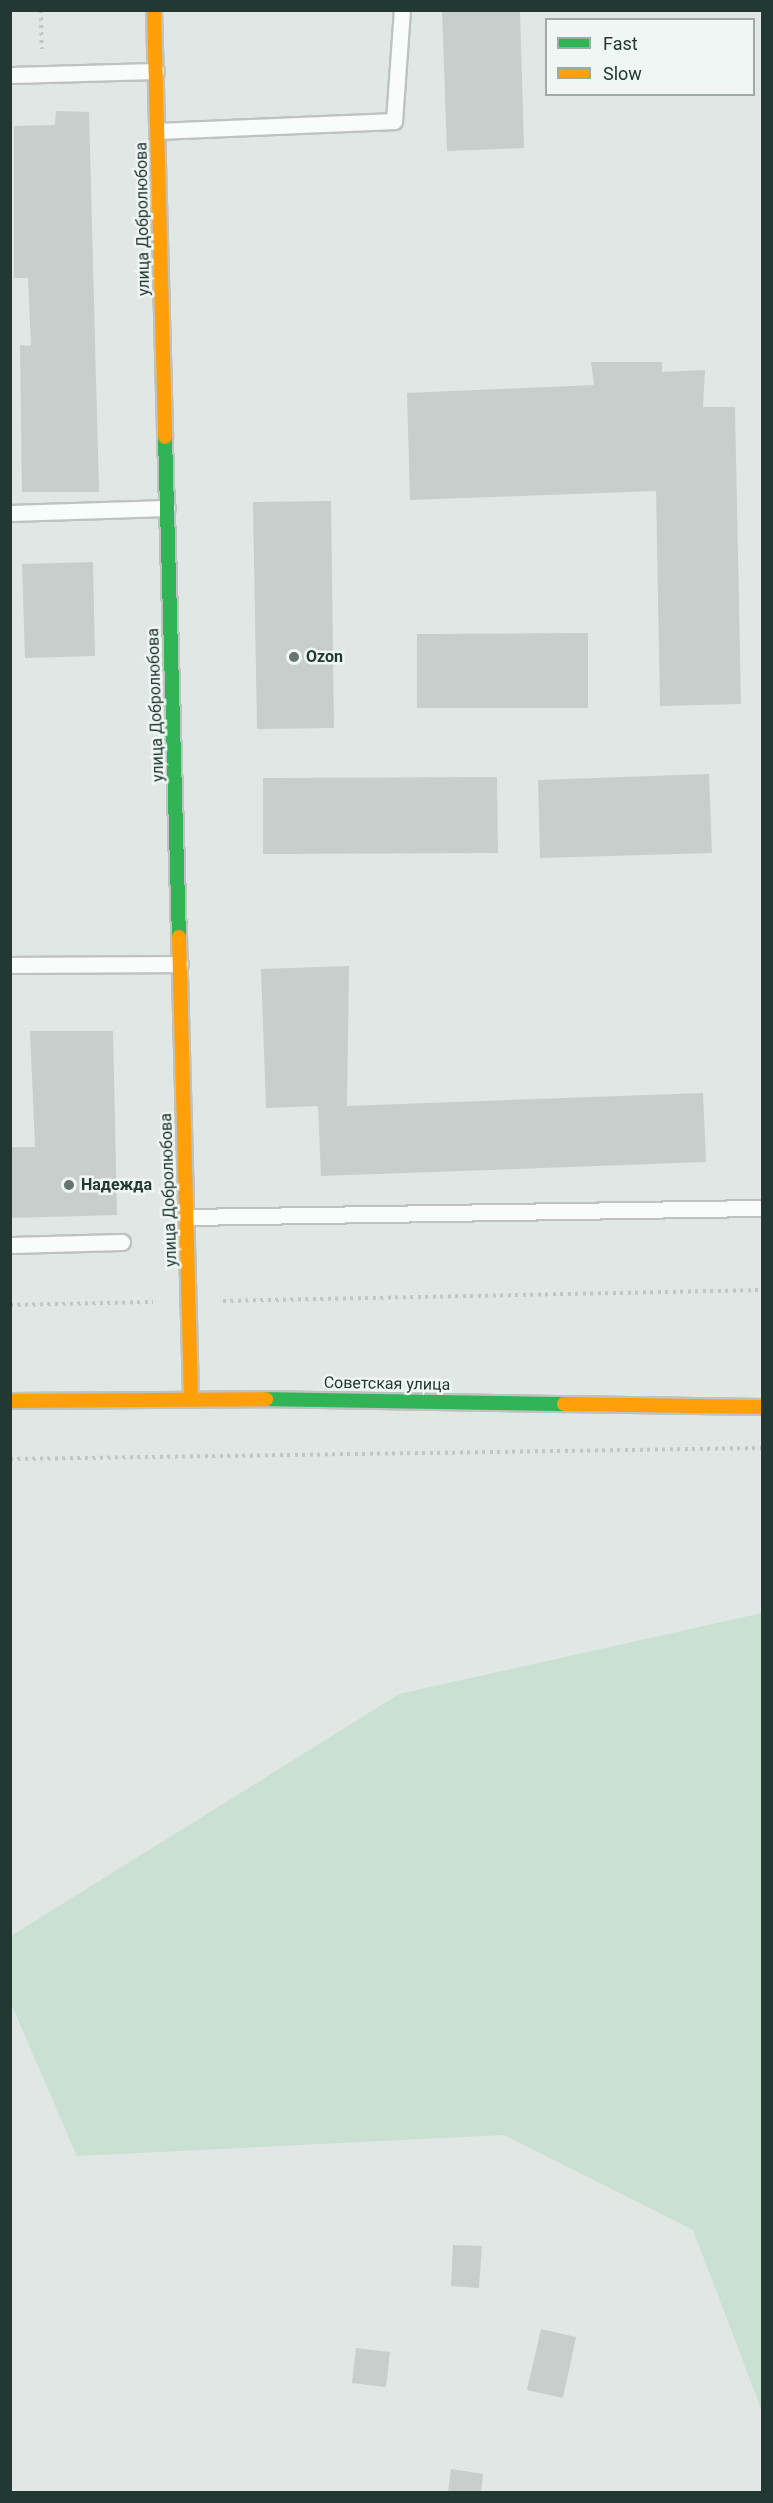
<!DOCTYPE html>
<meta charset="utf-8">
<style>
body{margin:0}
#map{position:relative;width:773px;height:2503px;overflow:hidden;background:#e1e7e4;font-family:Roboto,sans-serif}
div>[style]{position:absolute}
.green>*{inset:0;background:#cae0d2}
.building>*{inset:0;background:#c8cecc}
.path>*{height:4px;margin-top:-2px;transform-origin:0;background:repeating-linear-gradient(90deg,#c0c7c6 0 3px,transparent 0 7.5px)}
.roads{filter:drop-shadow(2px 0 #bec3c1) drop-shadow(-2px 0 #bec3c1) drop-shadow(0 2px #bec3c1) drop-shadow(0 -2px #bec3c1)}
.lane>*{height:15px;margin:-7.5px;padding:0 7.5px;transform-origin:7.5px;border-radius:7.5px;background:#fafbfb}
.fast>*{height:14px;margin:-7px;padding:0 7px;transform-origin:7px;border-radius:7px;background:#30b455}
.slow>*{height:14px;margin:-7px;padding:0 7px;transform-origin:7px;border-radius:7px;background:#ff9f0a}
.dots>*{width:16px;height:16px;translate:-50% -50%;box-sizing:border-box;border:3px solid #eff6f3;border-radius:50%}
span{translate:-50% -50%;white-space:nowrap;text-align:center;line-height:1.15;-webkit-text-stroke:5px #eff6f3;paint-order:stroke}
.street-label{font-size:16px;color:#213833}
.poi-label{font-size:16px;color:#213833;font-weight:700}
.left{translate:0 -50%;text-align:left}
.frame{position:absolute;inset:0;border:12px solid #213833;pointer-events:none}
.legend{position:absolute;left:545px;top:18px;width:210px;height:78px;box-sizing:border-box;background:#eff6f3;border:2px solid #9daaa6;margin:0;padding:8px 10px;list-style:none;font-size:18px;color:#213833}
.legend li{display:flex;align-items:center;gap:12px;height:30px}
.legend b{width:30px;border:2px solid #9daaa6}
</style>
<div id="map">
<div class="green">
<div style="clip-path:polygon(762px 1613px,762px 2411px,693px 2230px,504px 2135px,77px 2156px,11px 2004px,11px 1936px,399px 1694px)"></div>
</div>
<div class="building">
<div style="clip-path:polygon(442px 10px,520px 10px,524px 148px,447px 151px)"></div>
<div style="clip-path:polygon(56px 111px,89px 112px,99px 492px,22px 492px,20px 345px,31px 346px,28px 278px,14px 278px,14px 126px,55px 125px)"></div>
<div style="clip-path:polygon(591px 362px,662px 362px,662px 372px,705px 370px,703px 407px,735px 407px,741px 704px,660px 706px,656px 491px,410px 500px,407px 393px,594px 385px)"></div>
<div style="clip-path:polygon(331px 501px,334px 728px,257px 729px,253px 502px)"></div>
<div style="clip-path:polygon(93px 562px,95px 656px,25px 658px,22px 564px)"></div>
<div style="clip-path:polygon(588px 633px,588px 708px,417px 708px,417px 634px)"></div>
<div style="clip-path:polygon(709px 774px,712px 853px,540px 858px,538px 780px)"></div>
<div style="clip-path:polygon(497px 777px,498px 853px,263px 854px,263px 778px)"></div>
<div style="clip-path:polygon(349px 966px,347px 1106px,703px 1093px,706px 1162px,321px 1176px,318px 1106px,266px 1108px,261px 969px)"></div>
<div style="clip-path:polygon(30px 1031px,113px 1031px,117px 1215px,10px 1218px,10px 1147px,35px 1147px)"></div>
<div style="clip-path:polygon(453px 2245px,482px 2246px,479px 2288px,451px 2286px)"></div>
<div style="clip-path:polygon(541px 2329px,576px 2337px,563px 2398px,527px 2390px)"></div>
<div style="clip-path:polygon(356px 2348px,390px 2352px,386px 2387px,352px 2383px)"></div>
<div style="clip-path:polygon(451px 2469px,483px 2474px,481px 2492px,448px 2492px)"></div>
</div>
<div class="path">
<div style="left:41px;top:10px;width:39px;rotate:89deg"></div>
<div style="left:223px;top:1301px;width:539px;rotate:-1.17deg"></div>
<div style="left:10px;top:1305px;width:143px;rotate:-1.2deg"></div>
<div style="left:10px;top:1459px;width:752px;rotate:-0.84deg"></div>
</div>
<div class="roads">
<div class="lane">
<div style="left:10px;top:75px;width:146px;rotate:-1.6deg"></div>
<div style="left:158px;top:131px;width:236px;rotate:-2.4deg"></div>
<div style="left:394px;top:121px;width:111px;rotate:-85.9deg"></div>
<div style="left:10px;top:513px;width:157px;rotate:-1.8deg"></div>
<div style="left:10px;top:965px;width:170px;rotate:-0.3deg"></div>
<div style="left:186px;top:1217px;width:576px;rotate:-0.9deg"></div>
<div style="left:10px;top:1245px;width:112px;rotate:-1.5deg"></div>
</div>
<div class="fast">
<div style="left:165px;top:437px;width:500px;rotate:88.4deg"></div>
<div style="left:266px;top:1399px;width:298px;rotate:1deg"></div>
</div>
<div class="slow">
<div style="left:154px;top:10px;width:427px;rotate:88.5deg"></div>
<div style="left:179px;top:937px;width:461px;rotate:88.5deg"></div>
<div style="left:10px;top:1401px;width:256px;rotate:-0.4deg"></div>
<div style="left:564px;top:1404px;width:198px;rotate:0.9deg"></div>
</div>
</div>
<div class="dots">
<div style="left:294px;top:657px;background:#647571"></div>
<div style="left:69px;top:1185px;background:#647571"></div>
</div>
<div class="street-label">
<span style="left:143px;top:219px;rotate:-91deg">улица Добролюбова</span>
<span style="left:156px;top:705px;rotate:-92deg">улица Добролюбова</span>
<span style="left:169px;top:1190px;rotate:-92deg">улица Добролюбова</span>
<span style="left:387px;top:1384px;rotate:1deg">Советская улица</span>
</div>
<div class="poi-label">
<span class="left" style="left:306px;top:657px">Ozon</span>
<span class="left" style="left:81px;top:1185px">Надежда</span>
</div>
<div class="frame"></div>
<ul class="legend">
<li><b style="height:8px;background:#30b455"></b>Fast</li>
<li><b style="height:8px;background:#ff9f0a"></b>Slow</li>
</ul>
</div>
